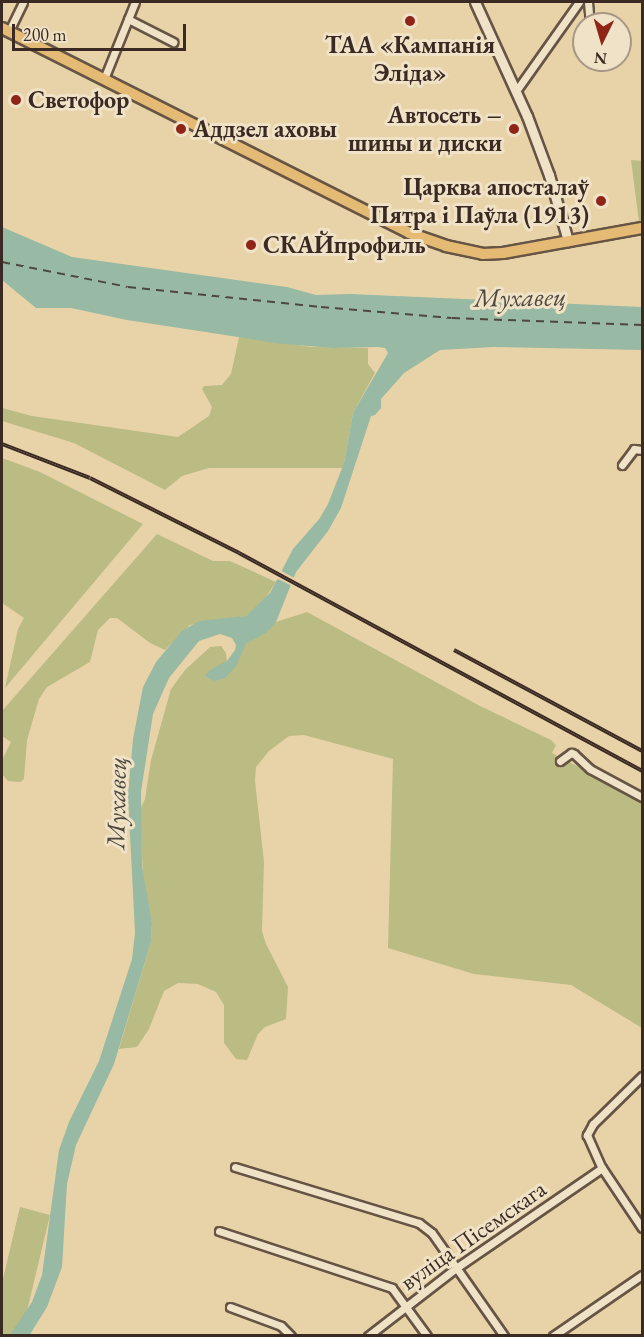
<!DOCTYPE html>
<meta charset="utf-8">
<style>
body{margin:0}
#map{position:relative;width:644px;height:1337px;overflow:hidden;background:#e8d3a8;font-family:"EB Garamond",serif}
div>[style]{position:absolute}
.green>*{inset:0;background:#bbbb84}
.water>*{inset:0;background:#98b9a3}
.pier>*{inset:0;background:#e8d3a8}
.ferry>*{height:1.5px;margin-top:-0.75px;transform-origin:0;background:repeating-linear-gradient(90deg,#4d473d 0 8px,transparent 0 14px)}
.roads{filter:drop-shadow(2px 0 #665444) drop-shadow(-2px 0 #665444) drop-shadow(0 2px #665444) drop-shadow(0 -2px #665444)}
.street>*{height:7px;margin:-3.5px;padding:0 3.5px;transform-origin:3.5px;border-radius:3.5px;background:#f0e2c6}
.secondary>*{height:9px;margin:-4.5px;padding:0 4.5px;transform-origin:4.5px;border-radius:4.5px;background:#f0e2c6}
.primary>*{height:10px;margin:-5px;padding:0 5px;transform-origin:5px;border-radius:5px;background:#e4ba74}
.rail>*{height:4px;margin-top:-2px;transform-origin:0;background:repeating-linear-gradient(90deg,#f0e2c6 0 4.5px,#3a2a23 0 9px);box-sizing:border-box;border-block:2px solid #3a2a23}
.dots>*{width:16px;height:16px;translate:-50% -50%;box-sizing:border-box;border:3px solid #f0e2c6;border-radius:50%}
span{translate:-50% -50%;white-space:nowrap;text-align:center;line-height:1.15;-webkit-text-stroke:6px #f0e2c6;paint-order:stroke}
.poi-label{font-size:24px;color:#3a2a23;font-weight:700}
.left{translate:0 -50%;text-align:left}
.right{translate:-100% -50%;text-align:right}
.street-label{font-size:24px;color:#3a2a23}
.water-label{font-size:26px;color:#4d473d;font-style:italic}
.frame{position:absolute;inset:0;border:3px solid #3a2a23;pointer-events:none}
.north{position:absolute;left:572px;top:12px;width:60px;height:60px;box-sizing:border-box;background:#f0e2c6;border:2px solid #a79885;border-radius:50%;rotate:185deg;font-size:16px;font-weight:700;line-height:24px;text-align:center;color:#3a2a23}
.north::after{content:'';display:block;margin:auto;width:21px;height:27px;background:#8f2418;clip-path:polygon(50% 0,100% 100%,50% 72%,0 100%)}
.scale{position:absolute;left:12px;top:24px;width:174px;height:27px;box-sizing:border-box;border:3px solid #3a2a23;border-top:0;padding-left:8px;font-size:18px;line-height:21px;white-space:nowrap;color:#3a2a23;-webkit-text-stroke:4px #f0e2c6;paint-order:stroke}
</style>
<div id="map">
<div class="green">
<div style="clip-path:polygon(631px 160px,642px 161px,642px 221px,639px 222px)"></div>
<div style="clip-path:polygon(239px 337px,311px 347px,368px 348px,368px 364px,375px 373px,353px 413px,343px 468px,209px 468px,182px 476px,165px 490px,74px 443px,2px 421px,2px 408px,32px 416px,178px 437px,209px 416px,212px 407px,202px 389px,204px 386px,222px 385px,231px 374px)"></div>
<div style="clip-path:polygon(2px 458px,40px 472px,143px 524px,5px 688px,18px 629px,24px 618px,2px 603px)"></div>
<div style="clip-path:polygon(157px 534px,213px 561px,230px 561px,276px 582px,262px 603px,246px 616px,190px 625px,165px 650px,150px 643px,117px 618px,110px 618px,98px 630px,90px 662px,47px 687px,39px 699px,27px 740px,24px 779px,20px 782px,8px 781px,2px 774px,2px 760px,11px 742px,2px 736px,2px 711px)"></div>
<div style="clip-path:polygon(307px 612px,480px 706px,551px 740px,556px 745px,552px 753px,642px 800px,642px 1028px,571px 985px,474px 974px,388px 948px,393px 759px,304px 735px,289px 736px,269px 751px,256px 767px,255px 781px,264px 862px,262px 931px,266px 944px,288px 987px,286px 1019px,265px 1027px,258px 1034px,247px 1060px,236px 1059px,224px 1043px,224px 1005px,216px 992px,198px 984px,178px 983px,164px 991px,149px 1029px,137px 1047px,119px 1049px,151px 942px,152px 923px,143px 878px,140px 810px,145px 799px,151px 760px,171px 689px,185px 670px,210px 647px,221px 646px,226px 653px,227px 661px,206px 676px,240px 653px,246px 644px,276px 622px)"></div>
<div style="clip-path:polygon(20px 1207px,50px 1215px,26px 1315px,11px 1335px,2px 1336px,2px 1283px)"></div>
</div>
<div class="water">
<div style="clip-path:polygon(2px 227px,72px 257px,287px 287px,316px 295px,350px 294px,642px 307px,642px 350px,493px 347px,440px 350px,404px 373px,381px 399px,381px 408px,375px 415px,371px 416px,341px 508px,328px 531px,296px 572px,276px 622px,267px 632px,246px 644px,236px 666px,225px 678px,214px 681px,205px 676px,210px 670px,227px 661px,235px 650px,236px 645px,232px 638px,220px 634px,199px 641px,169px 678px,153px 714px,141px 792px,142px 866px,152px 923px,151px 942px,114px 1064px,76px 1145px,67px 1184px,62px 1267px,47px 1307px,29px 1336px,10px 1335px,32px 1302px,42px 1275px,59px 1150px,69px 1122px,99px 1061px,132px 959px,135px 933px,128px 795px,133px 739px,143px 687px,156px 662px,182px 631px,199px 621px,246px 616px,270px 593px,293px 549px,320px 518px,328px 504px,344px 463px,353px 413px,388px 353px,385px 348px,378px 347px,333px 348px,283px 344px,127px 320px,71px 308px,36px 308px,2px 280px)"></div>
</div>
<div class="pier">
<div style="clip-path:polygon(278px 569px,296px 579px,292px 586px,274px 577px)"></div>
</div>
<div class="ferry">
<div style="left:2px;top:262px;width:128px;rotate:11.2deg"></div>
<div style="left:128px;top:287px;width:194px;rotate:5.9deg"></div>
<div style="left:321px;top:307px;width:131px;rotate:4.8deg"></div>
<div style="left:452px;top:318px;width:190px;rotate:2.1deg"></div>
</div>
<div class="roads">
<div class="street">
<div style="left:588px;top:2px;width:22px;rotate:85deg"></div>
<div style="left:128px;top:19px;width:51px;rotate:27.1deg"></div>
<div style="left:9px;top:31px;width:32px;rotate:-64deg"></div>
<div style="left:104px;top:79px;width:83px;rotate:-68.1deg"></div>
<div style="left:516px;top:91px;width:109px;rotate:-54.7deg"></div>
<div style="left:622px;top:465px;width:20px;rotate:-53deg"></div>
<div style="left:634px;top:449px;width:8px;rotate:7deg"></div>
<div style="left:560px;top:761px;width:14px;rotate:-36deg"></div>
<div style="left:571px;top:753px;width:3px;rotate:18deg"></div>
<div style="left:574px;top:754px;width:22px;rotate:43deg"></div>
<div style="left:590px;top:769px;width:59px;rotate:28.3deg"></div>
<div style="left:642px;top:1076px;width:69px;rotate:135.6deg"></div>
<div style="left:593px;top:1124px;width:13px;rotate:119deg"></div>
<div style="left:587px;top:1135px;width:36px;rotate:66deg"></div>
<div style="left:602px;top:1168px;width:72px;rotate:56.3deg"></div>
<div style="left:235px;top:1167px;width:192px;rotate:16.9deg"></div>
<div style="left:419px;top:1223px;width:16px;rotate:38deg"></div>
<div style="left:432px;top:1233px;width:126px;rotate:55deg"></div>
<div style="left:219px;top:1231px;width:182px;rotate:18.2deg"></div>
<div style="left:392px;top:1288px;width:59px;rotate:53.9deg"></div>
<div style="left:230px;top:1307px;width:54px;rotate:20.4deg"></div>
<div style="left:281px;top:1326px;width:14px;rotate:45deg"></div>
<div style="left:368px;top:1336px;width:111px;rotate:-37.7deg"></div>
<div style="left:456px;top:1268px;width:177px;rotate:-34.4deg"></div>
<div style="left:553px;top:1336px;width:108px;rotate:-34.4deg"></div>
</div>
<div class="secondary">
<div style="left:475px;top:2px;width:125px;rotate:65.5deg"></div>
<div style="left:527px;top:116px;width:63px;rotate:69.6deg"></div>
<div style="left:549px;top:175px;width:69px;rotate:73.9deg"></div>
</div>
<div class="primary">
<div style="left:2px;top:28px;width:456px;rotate:26.7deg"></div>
<div style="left:409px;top:233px;width:39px;rotate:19deg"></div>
<div style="left:446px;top:246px;width:38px;rotate:12deg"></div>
<div style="left:483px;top:254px;width:20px;rotate:-3deg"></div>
<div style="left:503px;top:253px;width:141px;rotate:-10.2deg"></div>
</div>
</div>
<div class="rail">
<div style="left:2px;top:444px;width:94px;rotate:21.1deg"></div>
<div style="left:90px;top:478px;width:167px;rotate:26.7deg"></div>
<div style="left:239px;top:553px;width:458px;rotate:28.4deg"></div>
<div style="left:454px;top:650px;width:213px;rotate:28.2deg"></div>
</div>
<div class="dots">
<div style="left:410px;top:21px;background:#8f2418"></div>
<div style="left:16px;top:100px;background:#8f2418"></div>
<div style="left:181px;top:129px;background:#8f2418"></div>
<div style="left:514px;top:129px;background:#8f2418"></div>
<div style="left:601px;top:201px;background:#8f2418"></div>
<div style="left:251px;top:245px;background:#8f2418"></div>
</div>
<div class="poi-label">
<span style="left:410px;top:59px">ТАА «Кампанія<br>Эліда»</span>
<span class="left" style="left:28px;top:100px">Светофор</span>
<span class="right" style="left:502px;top:129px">Автосеть –<br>шины и диски</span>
<span class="left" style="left:193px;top:129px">Аддзел аховы</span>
<span class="right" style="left:589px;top:201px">Царква апосталаў<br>Пятра і Паўла (1913)</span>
<span class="left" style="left:263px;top:245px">СКАЙпрофиль</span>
</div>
<div class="street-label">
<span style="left:473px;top:1235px;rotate:-35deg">вуліца Пісемскага</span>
</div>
<div class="water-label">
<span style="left:520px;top:298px;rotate:-1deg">Мухавец</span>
<span style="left:117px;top:803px;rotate:-89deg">Мухавец</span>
</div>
<div class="frame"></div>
<div class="north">N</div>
<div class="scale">200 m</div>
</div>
